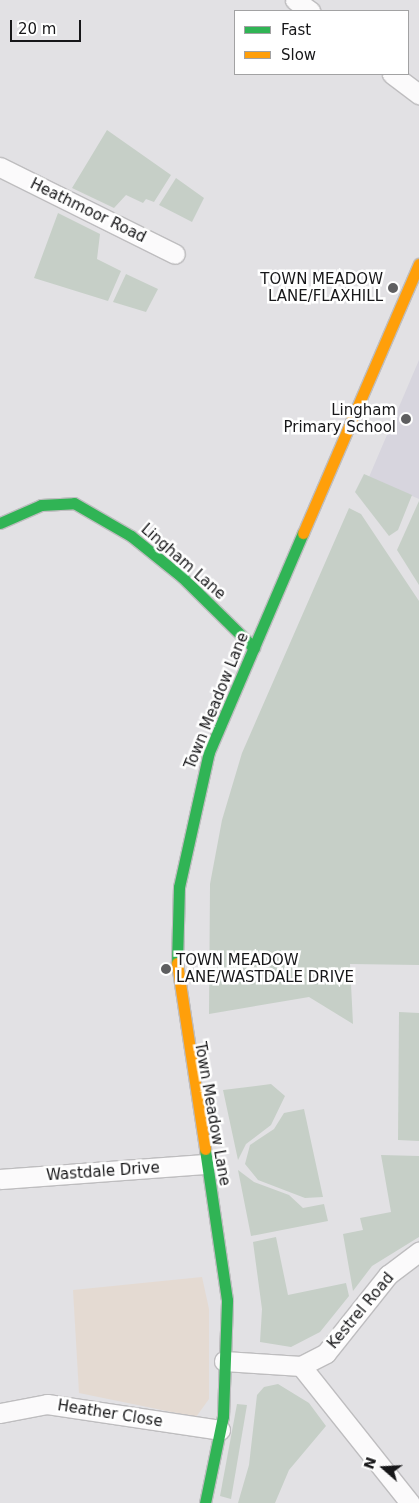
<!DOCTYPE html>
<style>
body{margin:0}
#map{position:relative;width:419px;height:1503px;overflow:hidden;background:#e2e1e4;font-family:"DejaVu Sans",sans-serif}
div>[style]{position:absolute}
.commercial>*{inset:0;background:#e4dad2}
.built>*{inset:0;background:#d7d5de}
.green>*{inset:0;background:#c6cfc7}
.roads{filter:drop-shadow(1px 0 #bebdbf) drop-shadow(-1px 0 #bebdbf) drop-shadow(0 1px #bebdbf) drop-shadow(0 -1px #bebdbf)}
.street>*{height:19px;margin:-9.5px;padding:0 9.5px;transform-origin:9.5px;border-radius:9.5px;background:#fbfafb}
.fast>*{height:11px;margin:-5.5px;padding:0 5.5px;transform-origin:5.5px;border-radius:5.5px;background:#30b455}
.slow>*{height:11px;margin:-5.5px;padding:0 5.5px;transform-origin:5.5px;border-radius:5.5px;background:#ff9f0a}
.dots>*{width:14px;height:14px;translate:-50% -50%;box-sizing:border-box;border:2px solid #fff;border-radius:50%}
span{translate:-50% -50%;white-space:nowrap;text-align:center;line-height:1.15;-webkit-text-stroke:5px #fff;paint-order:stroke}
.street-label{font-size:15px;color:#171719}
.poi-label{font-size:15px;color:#171719}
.right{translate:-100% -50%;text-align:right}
.left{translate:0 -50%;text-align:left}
.legend{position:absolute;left:234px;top:10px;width:175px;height:65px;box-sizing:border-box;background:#fff;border:1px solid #a2a2a3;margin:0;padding:6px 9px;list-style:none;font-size:15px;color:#171719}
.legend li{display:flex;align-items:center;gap:10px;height:25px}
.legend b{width:25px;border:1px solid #a2a2a3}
.north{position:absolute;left:359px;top:1443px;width:50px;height:50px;-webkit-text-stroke:4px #fff;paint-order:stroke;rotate:289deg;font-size:14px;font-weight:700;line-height:20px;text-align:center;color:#171719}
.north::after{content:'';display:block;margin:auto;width:18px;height:22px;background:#171719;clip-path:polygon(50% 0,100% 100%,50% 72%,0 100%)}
.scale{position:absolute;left:10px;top:20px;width:71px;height:22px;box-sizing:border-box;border:2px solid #171719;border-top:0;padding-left:6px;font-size:15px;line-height:18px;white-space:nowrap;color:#171719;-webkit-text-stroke:4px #fff;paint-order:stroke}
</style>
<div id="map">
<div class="commercial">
<div style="clip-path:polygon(202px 1277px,209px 1309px,209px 1399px,196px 1417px,79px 1393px,73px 1290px)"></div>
</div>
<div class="built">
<div style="clip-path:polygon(419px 360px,419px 499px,369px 477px)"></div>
</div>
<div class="green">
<div style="clip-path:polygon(107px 130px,171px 175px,154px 202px,146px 199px,143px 203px,126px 195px,114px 208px,72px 188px)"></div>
<div style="clip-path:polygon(176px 178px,204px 198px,192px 222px,159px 205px)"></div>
<div style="clip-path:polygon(58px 213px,100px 234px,97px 259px,121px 271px,108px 301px,34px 278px)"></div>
<div style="clip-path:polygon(126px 274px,158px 289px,146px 312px,113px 302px)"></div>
<div style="clip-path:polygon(364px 474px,412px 495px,398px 530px,389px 536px,355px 492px)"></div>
<div style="clip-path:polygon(419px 501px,419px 585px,397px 550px)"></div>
<div style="clip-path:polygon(349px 508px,361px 514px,419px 601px,419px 965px,350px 964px,353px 1024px,309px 997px,209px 1014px,210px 884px,222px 820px,242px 753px)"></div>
<div style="clip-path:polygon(399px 1012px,419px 1013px,419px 1141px,398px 1140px)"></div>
<div style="clip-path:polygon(271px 1084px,285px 1096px,271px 1125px,246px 1144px,238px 1160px,223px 1090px)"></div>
<div style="clip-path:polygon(304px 1109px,323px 1197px,305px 1198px,258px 1180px,245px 1164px,250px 1145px,274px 1129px,284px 1113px)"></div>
<div style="clip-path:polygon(381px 1155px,419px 1156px,419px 1237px,372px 1266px,353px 1291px,343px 1234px,363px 1230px,360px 1218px,391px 1212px)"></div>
<div style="clip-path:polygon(238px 1170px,254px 1182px,289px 1195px,303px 1208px,324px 1204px,328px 1221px,251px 1236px)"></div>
<div style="clip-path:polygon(276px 1237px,288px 1295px,346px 1283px,349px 1296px,320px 1332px,291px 1347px,260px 1342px,262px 1309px,253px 1242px)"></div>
<div style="clip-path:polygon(278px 1384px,309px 1403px,326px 1426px,289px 1470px,275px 1503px,238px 1503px,249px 1465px,257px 1395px,264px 1387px)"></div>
<div style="clip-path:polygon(237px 1404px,247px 1405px,231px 1499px,220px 1496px)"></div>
</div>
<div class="roads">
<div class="street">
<div style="left:295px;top:0;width:19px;rotate:36deg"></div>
<div style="left:392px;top:74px;width:34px;rotate:37deg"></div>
<div style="left:0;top:167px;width:195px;rotate:26.4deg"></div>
<div style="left:0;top:1179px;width:206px;rotate:-4.2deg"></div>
<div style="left:224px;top:1361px;width:77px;rotate:3.7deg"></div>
<div style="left:301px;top:1366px;width:175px;rotate:51.5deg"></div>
<div style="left:301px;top:1366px;width:28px;rotate:-27deg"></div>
<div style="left:326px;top:1353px;width:100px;rotate:-51.5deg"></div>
<div style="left:388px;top:1275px;width:39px;rotate:-37deg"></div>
<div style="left:0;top:1413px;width:48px;rotate:-10.8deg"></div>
<div style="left:47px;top:1404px;width:175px;rotate:8.5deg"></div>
</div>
<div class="fast">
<div style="left:0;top:523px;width:45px;rotate:-23.7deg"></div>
<div style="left:41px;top:505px;width:33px;rotate:-3deg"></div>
<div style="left:74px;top:503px;width:66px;rotate:30.1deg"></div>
<div style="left:131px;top:536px;width:65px;rotate:38.8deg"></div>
<div style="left:182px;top:577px;width:101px;rotate:44.6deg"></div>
<div style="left:177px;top:963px;width:76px;rotate:-88.5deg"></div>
<div style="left:179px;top:887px;width:138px;rotate:-77.5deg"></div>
<div style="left:209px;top:752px;width:238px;rotate:-66.8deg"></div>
<div style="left:205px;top:1503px;width:89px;rotate:-78.3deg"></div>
<div style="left:223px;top:1416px;width:116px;rotate:-88deg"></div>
<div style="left:227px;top:1300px;width:153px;rotate:-98.3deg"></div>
</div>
<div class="slow">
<div style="left:303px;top:533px;width:293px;rotate:-66.7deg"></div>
<div style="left:177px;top:963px;width:188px;rotate:81.4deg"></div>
</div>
</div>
<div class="dots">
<div style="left:393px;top:288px;background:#5e5e60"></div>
<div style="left:406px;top:419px;background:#5e5e60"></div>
<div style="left:166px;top:969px;background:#5e5e60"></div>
</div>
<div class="street-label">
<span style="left:88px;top:211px;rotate:26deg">Heathmoor Road</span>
<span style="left:183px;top:562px;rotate:41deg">Lingham Lane</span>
<span style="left:217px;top:701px;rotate:-68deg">Town Meadow Lane</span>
<span style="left:212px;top:1114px;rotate:80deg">Town Meadow Lane</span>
<span style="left:103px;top:1172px;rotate:-4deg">Wastdale Drive</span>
<span style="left:361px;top:1311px;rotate:-50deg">Kestrel Road</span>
<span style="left:110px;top:1414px;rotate:9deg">Heather Close</span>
</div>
<div class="poi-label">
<span class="right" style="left:383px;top:288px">TOWN MEADOW<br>LANE/FLAXHILL</span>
<span class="right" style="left:396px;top:419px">Lingham<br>Primary School</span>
<span class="left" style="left:176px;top:969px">TOWN MEADOW<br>LANE/WASTDALE DRIVE</span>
</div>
<ul class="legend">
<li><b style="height:6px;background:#30b455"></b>Fast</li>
<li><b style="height:6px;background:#ff9f0a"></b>Slow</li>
</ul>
<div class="north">N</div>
<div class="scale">20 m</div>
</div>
